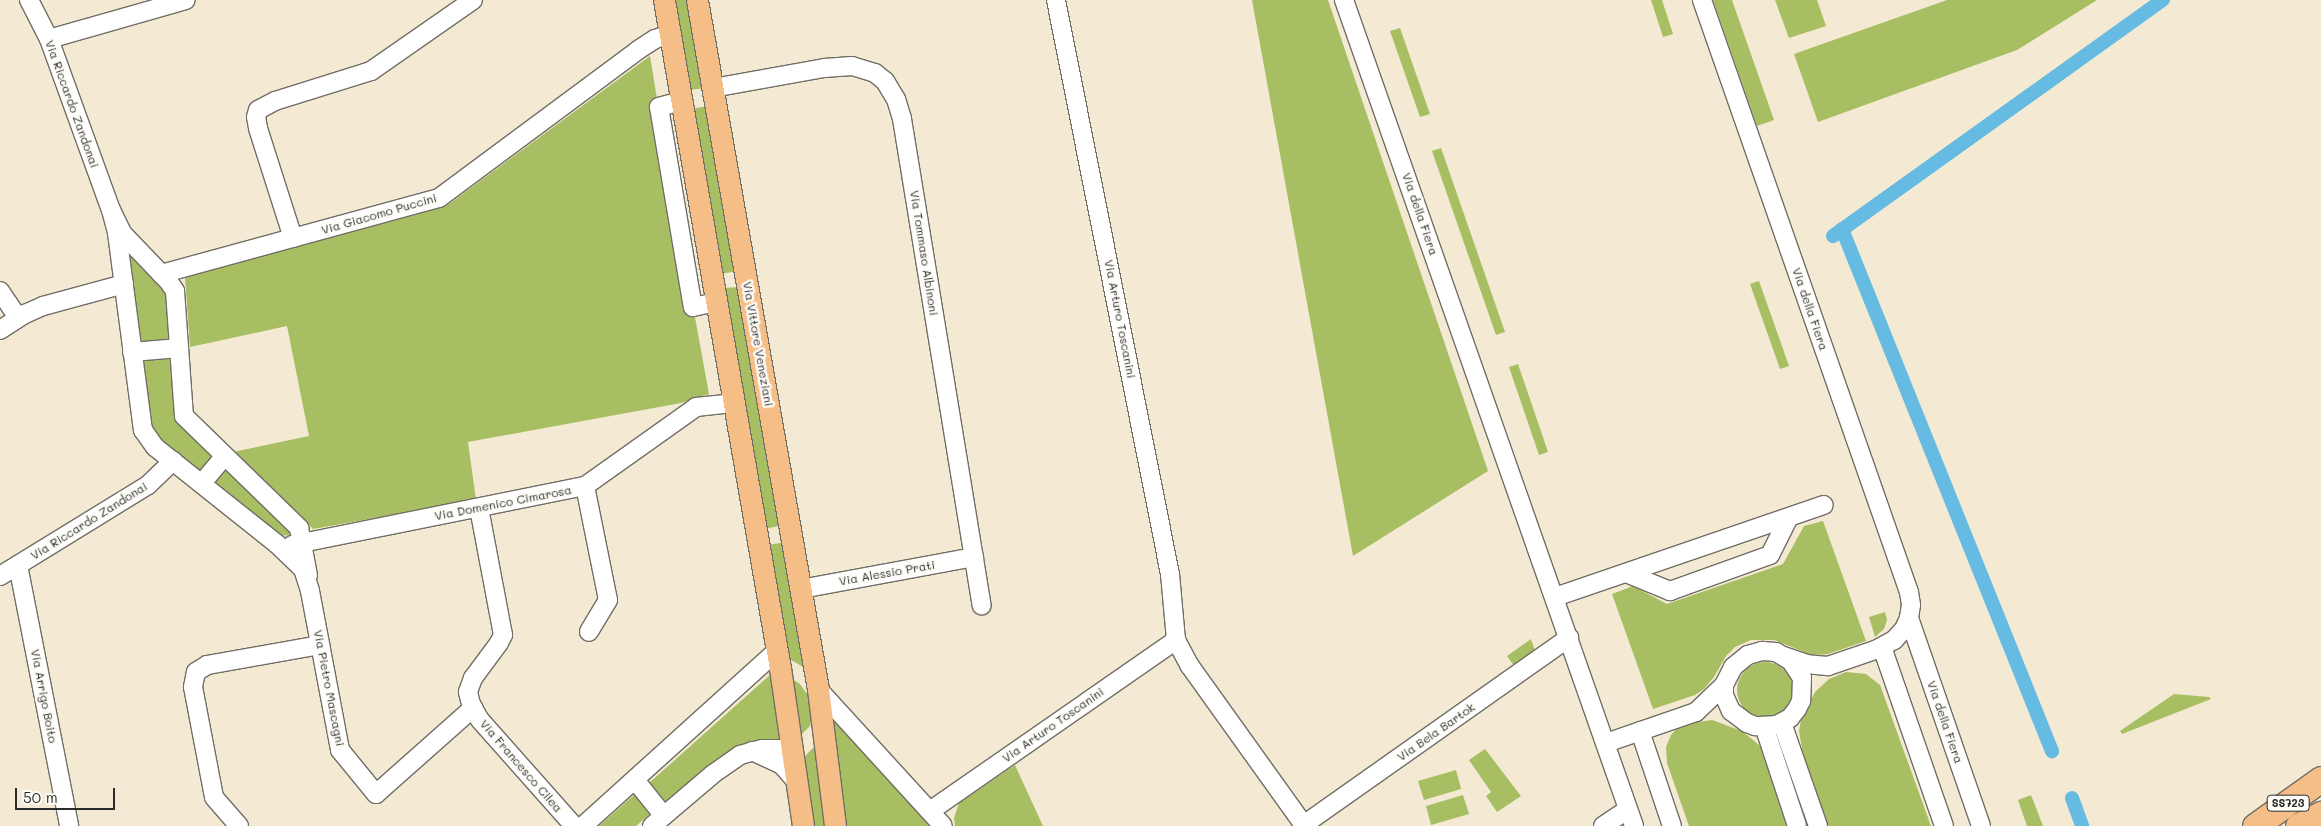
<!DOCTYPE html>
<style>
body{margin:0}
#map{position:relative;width:2321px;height:826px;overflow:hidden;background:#f4ead3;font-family:Mali,sans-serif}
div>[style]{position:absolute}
.green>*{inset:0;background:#a8be62}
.round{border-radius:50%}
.canal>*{height:14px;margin:-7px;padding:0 7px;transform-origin:7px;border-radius:7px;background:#66bbe3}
.roads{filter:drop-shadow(1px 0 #716e66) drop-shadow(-1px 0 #716e66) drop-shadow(0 1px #716e66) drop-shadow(0 -1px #716e66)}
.minor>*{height:18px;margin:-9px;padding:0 9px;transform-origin:9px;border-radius:9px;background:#fff}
.major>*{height:21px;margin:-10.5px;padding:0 10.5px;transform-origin:10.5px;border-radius:10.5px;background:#f6be87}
.highway>*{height:25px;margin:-12.5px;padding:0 12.5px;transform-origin:12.5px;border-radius:12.5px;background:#f6be87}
span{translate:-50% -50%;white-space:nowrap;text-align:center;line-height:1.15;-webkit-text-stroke:5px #fdfcf7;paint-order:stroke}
.shield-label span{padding:1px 4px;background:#fdfcf7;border:1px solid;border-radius:4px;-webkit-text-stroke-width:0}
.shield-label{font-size:11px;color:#2b2b2b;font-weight:700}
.street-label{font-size:12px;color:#2b2b2b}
.scale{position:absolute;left:15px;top:788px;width:100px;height:22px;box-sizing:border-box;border:2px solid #2b2b2b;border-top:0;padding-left:6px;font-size:15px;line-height:18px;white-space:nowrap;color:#2b2b2b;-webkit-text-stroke:4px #fdfcf7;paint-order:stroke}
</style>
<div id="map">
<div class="green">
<div style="clip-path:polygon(672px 0,689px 0,706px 88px,689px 90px)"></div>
<div style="clip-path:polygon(1252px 0,1328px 0,1488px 471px,1353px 556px)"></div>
<div style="clip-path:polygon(1651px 0,1662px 0,1673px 34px,1663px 37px)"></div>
<div style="clip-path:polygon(1713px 0,1732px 0,1774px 120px,1757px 126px)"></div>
<div style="clip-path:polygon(1775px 0,1817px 0,1826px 26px,1789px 38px)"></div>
<div style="clip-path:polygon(1947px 0,2097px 0,2017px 50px,1818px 122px,1794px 54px)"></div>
<div style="clip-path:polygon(1400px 28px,1430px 114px,1420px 117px,1390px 31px)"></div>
<div style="clip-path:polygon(650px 56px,672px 191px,709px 394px,681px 403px,468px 442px,476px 500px,313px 529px,233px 452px,309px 436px,287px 326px,190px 347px,185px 277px,449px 204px)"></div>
<div style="clip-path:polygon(710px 106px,739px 271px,719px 274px,689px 109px)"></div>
<div style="clip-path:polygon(1441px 148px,1505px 332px,1496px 335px,1432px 151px)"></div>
<div style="clip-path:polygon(128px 252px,171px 295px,173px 341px,140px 344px)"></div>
<div style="clip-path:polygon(1759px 281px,1789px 366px,1780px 369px,1750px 284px)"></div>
<div style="clip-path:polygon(744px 287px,785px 525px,763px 529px,721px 288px)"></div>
<div style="clip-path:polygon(173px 357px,175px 419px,214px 457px,198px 472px,152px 433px,143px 359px)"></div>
<div style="clip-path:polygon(1518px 364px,1548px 452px,1539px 455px,1509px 367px)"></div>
<div style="clip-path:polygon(224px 467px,296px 534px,280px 536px,211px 482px)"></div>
<div style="clip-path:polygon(1823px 521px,1866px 641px,1828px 654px,1817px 655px,1809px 654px,1774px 640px,1751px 640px,1735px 647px,1726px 656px,1714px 677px,1704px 689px,1695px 695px,1653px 709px,1612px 594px,1633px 586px,1667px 604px,1783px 564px,1804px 526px)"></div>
<div style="clip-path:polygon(787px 542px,808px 670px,786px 657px,767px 545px)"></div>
<div style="clip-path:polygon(1885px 612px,1887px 620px,1884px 629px,1875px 637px,1869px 617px)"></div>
<div style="clip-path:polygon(1531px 639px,1535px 651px,1514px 666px,1507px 656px)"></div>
<div class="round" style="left:1737px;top:662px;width:56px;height:56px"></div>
<div style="clip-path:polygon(1846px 672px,1866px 674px,1880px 685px,1931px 826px,1827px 826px,1803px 754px,1799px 731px,1801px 720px,1815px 692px,1829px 679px)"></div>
<div style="clip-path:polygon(771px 674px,784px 742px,743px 744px,721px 758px,663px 803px,648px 784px)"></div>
<div style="clip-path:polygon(791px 678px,800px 684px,809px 697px,812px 718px,810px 726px,800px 736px)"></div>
<div style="clip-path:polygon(2174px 694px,2209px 697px,2211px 699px,2122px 734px,2120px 731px)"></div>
<div style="clip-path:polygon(1712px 720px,1742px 731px,1759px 745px,1765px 753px,1790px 826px,1689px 826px,1667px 763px,1666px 747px,1671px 735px,1678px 727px,1690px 723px)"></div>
<div style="clip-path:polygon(837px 721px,843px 727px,931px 826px,840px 826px,831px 723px)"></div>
<div style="clip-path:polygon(819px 742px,830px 826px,812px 826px,804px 765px,804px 757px)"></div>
<div style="clip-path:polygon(1485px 749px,1521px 796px,1497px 812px,1486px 796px,1491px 792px,1469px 760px)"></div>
<div style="clip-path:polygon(1015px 765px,1043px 826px,955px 826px,954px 818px,959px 803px)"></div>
<div style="clip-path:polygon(1456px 770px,1461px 789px,1424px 800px,1418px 781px)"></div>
<div style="clip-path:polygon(635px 794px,650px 814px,636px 826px,599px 826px)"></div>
<div style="clip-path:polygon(1463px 795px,1469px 814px,1431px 825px,1426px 806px)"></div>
<div style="clip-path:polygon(2031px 795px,2043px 826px,2027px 826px,2018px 800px)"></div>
</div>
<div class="canal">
<div style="left:1842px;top:229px;width:563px;rotate:68.09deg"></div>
<div style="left:1833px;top:236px;width:406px;rotate:-35.6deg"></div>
<div style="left:2072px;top:798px;width:30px;rotate:70deg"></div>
</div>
<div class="roads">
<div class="minor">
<div style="left:29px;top:0;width:44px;rotate:62.9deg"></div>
<div style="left:49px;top:39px;width:182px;rotate:70.1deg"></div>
<div style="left:111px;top:210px;width:25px;rotate:64deg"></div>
<div style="left:122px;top:233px;width:68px;rotate:46.2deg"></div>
<div style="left:169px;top:282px;width:11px;rotate:56deg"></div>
<div style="left:175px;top:291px;width:125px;rotate:85.9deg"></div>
<div style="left:184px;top:416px;width:161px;rotate:44.2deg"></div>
<div style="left:299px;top:528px;width:48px;rotate:79.2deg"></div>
<div style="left:1056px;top:0;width:585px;rotate:78.77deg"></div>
<div style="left:1170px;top:574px;width:66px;rotate:84.8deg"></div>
<div style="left:1176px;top:640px;width:30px;rotate:62deg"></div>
<div style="left:1190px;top:666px;width:196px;rotate:54.4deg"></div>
<div style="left:1344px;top:0;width:875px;rotate:70.65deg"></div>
<div style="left:1702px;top:0;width:627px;rotate:70.73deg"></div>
<div style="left:1909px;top:592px;width:13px;rotate:81deg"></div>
<div style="left:1911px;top:605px;width:13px;rotate:99deg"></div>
<div style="left:1909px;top:618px;width:12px;rotate:114deg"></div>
<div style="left:1904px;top:629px;width:15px;rotate:132deg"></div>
<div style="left:1894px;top:640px;width:21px;rotate:152deg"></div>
<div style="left:1875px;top:650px;width:50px;rotate:161.2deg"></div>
<div style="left:1828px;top:666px;width:21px;rotate:-175deg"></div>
<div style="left:1807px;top:664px;width:24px;rotate:-161deg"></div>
<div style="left:49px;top:39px;width:142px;rotate:-15.9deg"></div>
<div style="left:713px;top:88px;width:113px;rotate:-10.2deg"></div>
<div style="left:824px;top:68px;width:28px;rotate:-4deg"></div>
<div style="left:852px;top:66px;width:24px;rotate:17deg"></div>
<div style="left:875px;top:73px;width:13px;rotate:39deg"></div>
<div style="left:885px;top:81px;width:21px;rotate:59deg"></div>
<div style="left:896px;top:99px;width:21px;rotate:73deg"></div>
<div style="left:902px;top:119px;width:493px;rotate:80.7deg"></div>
<div style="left:681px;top:101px;width:23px;rotate:165deg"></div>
<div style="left:659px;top:107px;width:203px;rotate:80.4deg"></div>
<div style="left:693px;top:307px;width:24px;rotate:-12deg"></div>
<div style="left:111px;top:210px;width:24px;rotate:75deg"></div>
<div style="left:117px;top:233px;width:199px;rotate:82.5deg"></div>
<div style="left:143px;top:430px;width:21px;rotate:55deg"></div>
<div style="left:155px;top:447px;width:156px;rotate:38.5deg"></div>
<div style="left:277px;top:544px;width:36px;rotate:44deg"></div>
<div style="left:303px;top:569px;width:23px;rotate:72deg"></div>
<div style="left:310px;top:591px;width:162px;rotate:79.3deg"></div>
<div style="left:340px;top:750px;width:57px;rotate:50.7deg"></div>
<div style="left:376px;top:794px;width:130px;rotate:-41.6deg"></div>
<div style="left:293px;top:238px;width:115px;rotate:-107.7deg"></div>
<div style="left:258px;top:128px;width:11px;rotate:-100deg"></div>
<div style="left:256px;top:117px;width:7px;rotate:-74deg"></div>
<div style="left:258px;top:110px;width:19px;rotate:-28deg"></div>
<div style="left:275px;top:101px;width:101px;rotate:-17.4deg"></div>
<div style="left:371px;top:71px;width:124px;rotate:-34.8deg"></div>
<div style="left:161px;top:274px;width:288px;rotate:-15.3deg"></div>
<div style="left:439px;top:198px;width:248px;rotate:-36.6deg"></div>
<div style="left:638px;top:50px;width:20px;rotate:-33deg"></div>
<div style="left:655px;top:39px;width:16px;rotate:-18deg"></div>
<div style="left:0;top:291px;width:32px;rotate:56deg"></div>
<div style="left:0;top:330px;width:30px;rotate:-33deg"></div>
<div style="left:25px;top:314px;width:20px;rotate:-24deg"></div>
<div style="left:43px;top:306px;width:84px;rotate:-15.2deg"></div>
<div style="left:132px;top:352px;width:47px;rotate:-4.9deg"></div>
<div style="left:202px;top:483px;width:35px;rotate:-50deg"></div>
<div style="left:585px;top:486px;width:116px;rotate:78.6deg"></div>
<div style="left:608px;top:600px;width:37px;rotate:121deg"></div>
<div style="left:479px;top:508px;width:129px;rotate:79.3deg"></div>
<div style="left:503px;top:635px;width:9px;rotate:117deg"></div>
<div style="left:499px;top:643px;width:44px;rotate:126.6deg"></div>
<div style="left:473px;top:678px;width:15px;rotate:110deg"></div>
<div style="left:468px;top:692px;width:12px;rotate:76deg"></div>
<div style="left:471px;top:704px;width:18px;rotate:61deg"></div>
<div style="left:480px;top:720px;width:142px;rotate:48.4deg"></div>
<div style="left:292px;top:545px;width:299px;rotate:-11.4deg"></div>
<div style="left:585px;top:486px;width:136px;rotate:-35.4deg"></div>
<div style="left:696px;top:407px;width:37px;rotate:-6deg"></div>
<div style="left:18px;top:565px;width:266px;rotate:78.9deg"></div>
<div style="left:1626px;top:573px;width:48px;rotate:22.2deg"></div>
<div style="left:1670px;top:591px;width:106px;rotate:-19.8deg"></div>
<div style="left:1770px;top:555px;width:42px;rotate:-63.4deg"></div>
<div style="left:0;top:576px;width:174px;rotate:-31.6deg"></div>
<div style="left:148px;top:485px;width:35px;rotate:-44deg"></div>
<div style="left:801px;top:589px;width:176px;rotate:-10.5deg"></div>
<div style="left:1555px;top:597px;width:284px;rotate:-18.9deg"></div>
<div style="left:1909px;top:618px;width:220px;rotate:70.9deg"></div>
<div style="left:1882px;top:647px;width:189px;rotate:70.9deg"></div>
<div style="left:1762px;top:651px;width:14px;rotate:4deg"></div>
<div style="left:1776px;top:652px;width:17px;rotate:31deg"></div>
<div style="left:1791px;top:661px;width:20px;rotate:57deg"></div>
<div style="left:1802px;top:678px;width:23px;rotate:92deg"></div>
<div style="left:1801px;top:701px;width:9px;rotate:117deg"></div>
<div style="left:1797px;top:709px;width:11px;rotate:128deg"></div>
<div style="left:1790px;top:718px;width:15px;rotate:152deg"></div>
<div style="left:1777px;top:725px;width:22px;rotate:177deg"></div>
<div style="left:1755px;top:726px;width:9px;rotate:-159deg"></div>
<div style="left:1747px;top:723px;width:20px;rotate:-143deg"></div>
<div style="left:1731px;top:711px;width:17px;rotate:-114deg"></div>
<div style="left:1724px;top:695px;width:10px;rotate:-90deg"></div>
<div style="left:1724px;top:685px;width:20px;rotate:-63deg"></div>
<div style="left:1733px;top:667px;width:19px;rotate:-39deg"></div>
<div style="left:1748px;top:655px;width:15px;rotate:-16deg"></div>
<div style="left:818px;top:689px;width:185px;rotate:47.6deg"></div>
<div style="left:1782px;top:723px;width:109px;rotate:70.7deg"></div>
<div style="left:1764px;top:726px;width:105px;rotate:71.7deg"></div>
<div style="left:1640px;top:731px;width:100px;rotate:71.4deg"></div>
<div style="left:1606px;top:743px;width:95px;rotate:-19deg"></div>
<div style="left:1696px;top:712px;width:39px;rotate:-44deg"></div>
<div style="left:752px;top:751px;width:33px;rotate:25deg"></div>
<div style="left:782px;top:765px;width:23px;rotate:49deg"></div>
<div style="left:635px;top:780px;width:46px;rotate:51.1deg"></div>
<div style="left:930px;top:811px;width:300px;rotate:-34.8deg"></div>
<div style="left:239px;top:826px;width:38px;rotate:-131deg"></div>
<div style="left:214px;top:797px;width:112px;rotate:-100.8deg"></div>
<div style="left:193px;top:687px;width:15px;rotate:-79deg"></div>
<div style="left:196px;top:672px;width:13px;rotate:-32deg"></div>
<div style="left:207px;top:665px;width:115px;rotate:-10deg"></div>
<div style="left:583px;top:826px;width:261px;rotate:-42.1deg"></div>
<div style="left:652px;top:826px;width:80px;rotate:-40.4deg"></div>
<div style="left:713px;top:774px;width:33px;rotate:-35deg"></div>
<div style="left:740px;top:755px;width:23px;rotate:-15deg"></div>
<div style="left:762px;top:749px;width:30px"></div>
<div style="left:1302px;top:826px;width:327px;rotate:-35.2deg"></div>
<div style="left:1603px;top:826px;width:30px;rotate:-34deg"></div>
</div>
<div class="major">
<div style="left:664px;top:0;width:678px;rotate:80.15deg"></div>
<div style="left:780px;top:668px;width:160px;rotate:81.7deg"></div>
<div style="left:697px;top:0;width:700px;rotate:80.04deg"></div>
<div style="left:818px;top:689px;width:138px;rotate:82.9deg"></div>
</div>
<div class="highway">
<div style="left:2255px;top:826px;width:81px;rotate:-35.5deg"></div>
<div style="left:2298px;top:826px;width:26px;rotate:-28deg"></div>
</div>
</div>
<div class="shield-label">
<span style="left:2288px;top:803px">SS723</span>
</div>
<div class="street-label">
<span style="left:72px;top:104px;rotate:70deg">Via Riccardo Zandonai</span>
<span style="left:379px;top:214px;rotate:-16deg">Via Giacomo Puccini</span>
<span style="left:1420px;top:214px;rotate:71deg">Via della Fiera</span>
<span style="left:924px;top:253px;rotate:81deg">Via Tommaso Albinoni</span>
<span style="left:1810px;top:309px;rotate:71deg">Via della Fiera</span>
<span style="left:1120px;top:319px;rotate:79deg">Via Arturo Toscanini</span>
<span style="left:758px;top:344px;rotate:80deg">Via Vittore Veneziani</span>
<span style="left:503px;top:503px;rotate:-11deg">Via Domenico Cimarosa</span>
<span style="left:89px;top:521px;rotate:-32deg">Via Riccardo Zandonai</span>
<span style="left:887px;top:573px;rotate:-10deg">Via Alessio Prati</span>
<span style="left:329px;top:688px;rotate:79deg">Via Pietro Mascagni</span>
<span style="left:44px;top:696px;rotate:79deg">Via Arrigo Boito</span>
<span style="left:1945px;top:722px;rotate:71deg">Via della Fiera</span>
<span style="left:1053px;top:725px;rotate:-35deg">Via Arturo Toscanini</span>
<span style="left:1436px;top:732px;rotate:-35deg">Via Bela Bartok</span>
<span style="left:521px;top:766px;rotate:49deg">Via Francesco Cilea</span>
</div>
<div class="scale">50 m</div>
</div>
